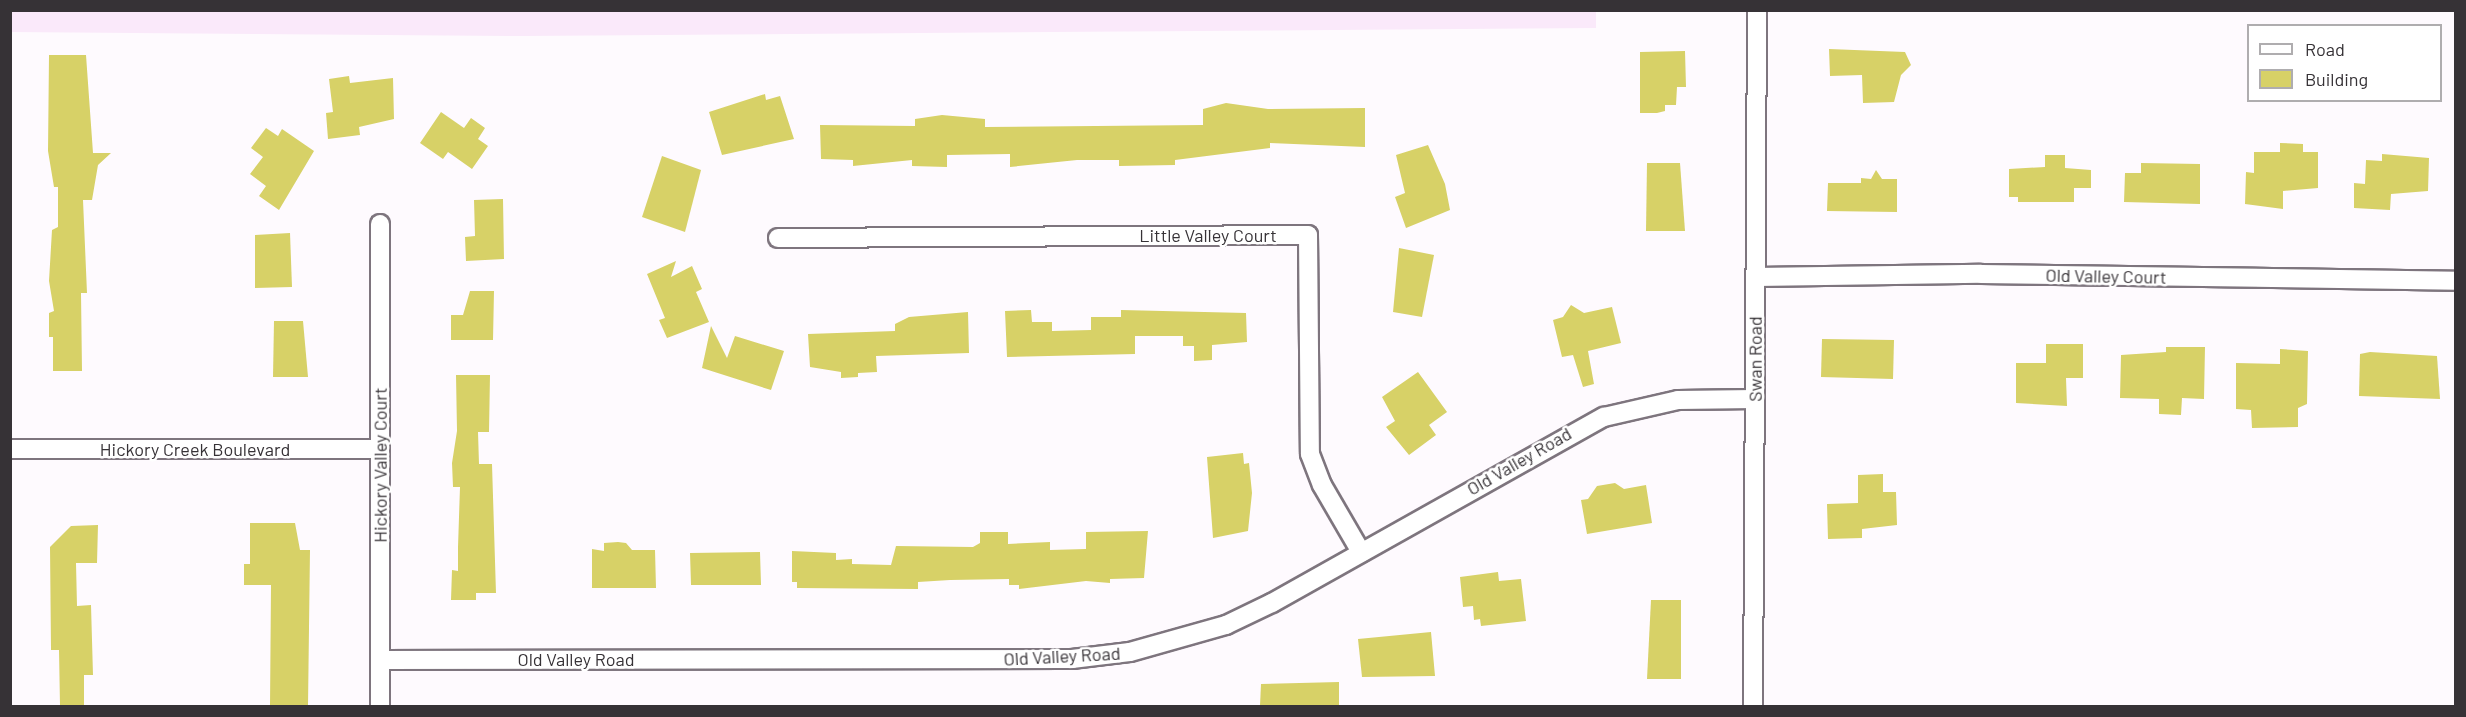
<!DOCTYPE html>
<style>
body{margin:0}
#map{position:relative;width:2466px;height:717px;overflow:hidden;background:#fefafe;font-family:Barlow,sans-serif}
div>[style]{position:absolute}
.built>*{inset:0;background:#fae9fa}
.building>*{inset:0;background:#d7d167}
.roads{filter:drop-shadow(2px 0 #7e757e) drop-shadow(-2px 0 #7e757e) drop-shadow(0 2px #7e757e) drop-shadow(0 -2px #7e757e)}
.street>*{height:18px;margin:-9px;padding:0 9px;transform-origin:9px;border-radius:9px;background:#fff}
span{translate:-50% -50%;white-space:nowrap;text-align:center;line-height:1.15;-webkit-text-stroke:5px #fff;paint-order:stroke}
.street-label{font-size:18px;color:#363236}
.frame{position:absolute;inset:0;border:12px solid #363236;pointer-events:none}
.legend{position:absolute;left:2247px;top:24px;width:195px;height:78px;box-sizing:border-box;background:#fff;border:2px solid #afadaf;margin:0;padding:8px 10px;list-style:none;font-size:18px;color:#363236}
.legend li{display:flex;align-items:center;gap:12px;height:30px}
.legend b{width:30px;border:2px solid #afadaf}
</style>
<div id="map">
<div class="built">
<div style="clip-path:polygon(11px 10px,1596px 10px,1596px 28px,524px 36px,11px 32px)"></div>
</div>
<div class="building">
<div style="clip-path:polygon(1829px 49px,1905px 52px,1911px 65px,1901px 75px,1894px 102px,1863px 103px,1862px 75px,1830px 76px)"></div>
<div style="clip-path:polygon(1685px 51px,1686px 87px,1677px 87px,1676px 105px,1665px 105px,1665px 111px,1657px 113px,1640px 113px,1640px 52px)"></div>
<div style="clip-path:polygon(49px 55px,86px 55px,93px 153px,111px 153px,98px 165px,92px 200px,83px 200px,87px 293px,81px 293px,82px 371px,53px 371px,53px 337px,49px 337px,49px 313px,54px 311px,49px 281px,52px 230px,58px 227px,58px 187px,54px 187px,48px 151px)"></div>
<div style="clip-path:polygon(349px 76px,350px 83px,393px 78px,394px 119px,359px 127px,360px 135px,328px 139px,326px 113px,333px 112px,329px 79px)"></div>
<div style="clip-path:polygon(765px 94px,766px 100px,780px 96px,794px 139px,722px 155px,709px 112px)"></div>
<div style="clip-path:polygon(1226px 103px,1268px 109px,1365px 108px,1365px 147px,1270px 143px,1270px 148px,1175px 160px,1175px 165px,1119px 166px,1119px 160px,1077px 160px,1010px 167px,1010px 154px,947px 155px,947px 167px,912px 166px,912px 160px,853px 166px,853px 160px,821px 159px,820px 125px,915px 126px,915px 119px,942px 115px,985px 119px,985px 127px,1203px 125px,1203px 109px)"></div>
<div style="clip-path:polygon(441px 112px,464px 128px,471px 118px,485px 128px,478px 139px,488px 146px,472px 169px,448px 152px,443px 159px,420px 143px)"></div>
<div style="clip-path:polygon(266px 128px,278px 136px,282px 129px,314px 151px,279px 210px,259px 196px,266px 186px,250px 174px,263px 157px,251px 148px)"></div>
<div style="clip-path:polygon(2280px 143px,2303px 144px,2303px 152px,2318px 152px,2318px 188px,2283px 191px,2283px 209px,2245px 204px,2246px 172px,2254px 173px,2254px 152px,2280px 152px)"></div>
<div style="clip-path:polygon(1428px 145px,1445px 184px,1450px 210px,1406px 228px,1395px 197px,1405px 193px,1396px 155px)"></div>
<div style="clip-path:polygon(2382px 154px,2429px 158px,2428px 191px,2391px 194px,2390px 210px,2354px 208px,2354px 183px,2365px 184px,2366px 160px,2382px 161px)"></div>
<div style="clip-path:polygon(2045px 155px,2065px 155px,2065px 168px,2091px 170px,2091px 188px,2074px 188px,2074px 202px,2018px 202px,2018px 197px,2009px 197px,2009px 169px,2045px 167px)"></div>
<div style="clip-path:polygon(662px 156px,701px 170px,685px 232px,642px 217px)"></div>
<div style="clip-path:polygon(1647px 163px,1680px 163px,1685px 231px,1646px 231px)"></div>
<div style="clip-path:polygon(2141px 163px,2200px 164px,2200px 204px,2124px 202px,2125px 173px,2141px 173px)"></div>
<div style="clip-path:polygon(1876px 170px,1882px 179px,1897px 179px,1897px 212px,1827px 211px,1828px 183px,1861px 183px,1861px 178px,1871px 179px)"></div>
<div style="clip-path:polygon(503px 199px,504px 259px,466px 261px,465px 237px,475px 236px,474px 200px)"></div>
<div style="clip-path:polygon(290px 233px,292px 287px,255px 288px,255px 235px)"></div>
<div style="clip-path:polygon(1399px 248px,1434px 255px,1422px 317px,1393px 312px)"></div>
<div style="clip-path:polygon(676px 261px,671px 277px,692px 266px,702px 289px,696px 292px,709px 322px,667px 338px,659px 320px,665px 318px,647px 274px)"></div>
<div style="clip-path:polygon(470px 291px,494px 291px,493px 340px,451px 340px,451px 315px,463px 315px)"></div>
<div style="clip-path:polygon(1571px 305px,1584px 313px,1612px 307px,1621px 343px,1588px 351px,1594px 384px,1583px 387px,1573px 355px,1562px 357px,1553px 320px,1563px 317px)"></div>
<div style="clip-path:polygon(1031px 310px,1032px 322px,1052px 322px,1052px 331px,1091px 330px,1091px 317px,1121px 317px,1121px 310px,1246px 313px,1247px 342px,1212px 345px,1212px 360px,1194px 361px,1194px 346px,1183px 346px,1183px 336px,1135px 336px,1135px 354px,1007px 357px,1005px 311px)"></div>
<div style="clip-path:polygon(968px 312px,969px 353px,876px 356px,877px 372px,858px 373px,858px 377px,841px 378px,841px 372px,810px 367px,808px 334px,895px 331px,895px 324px,909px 317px)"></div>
<div style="clip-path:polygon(274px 321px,303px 321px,308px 377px,273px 377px)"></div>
<div style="clip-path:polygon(711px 326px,727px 358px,735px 336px,784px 351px,771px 390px,702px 368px)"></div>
<div style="clip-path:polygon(1822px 339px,1894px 340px,1893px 379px,1821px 377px)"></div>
<div style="clip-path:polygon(2046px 344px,2083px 344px,2083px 378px,2066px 378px,2067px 406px,2016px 403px,2016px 363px,2046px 363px)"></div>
<div style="clip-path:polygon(2166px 347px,2205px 347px,2204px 399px,2182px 398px,2181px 415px,2159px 414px,2159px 399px,2120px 398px,2121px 355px,2166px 352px)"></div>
<div style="clip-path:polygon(2280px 349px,2308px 351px,2307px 404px,2298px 408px,2298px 427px,2252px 428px,2251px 410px,2236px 409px,2236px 363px,2280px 364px)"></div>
<div style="clip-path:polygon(2370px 352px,2437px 356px,2440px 399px,2359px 396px,2360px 354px)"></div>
<div style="clip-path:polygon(1418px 372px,1447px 412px,1429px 425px,1436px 435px,1409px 455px,1386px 427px,1395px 421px,1382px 397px)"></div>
<div style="clip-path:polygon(456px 375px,490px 375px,489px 432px,478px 432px,479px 464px,492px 464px,496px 593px,476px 593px,476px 600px,451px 600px,452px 570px,458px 571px,458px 547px,460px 487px,453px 487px,452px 463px,457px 431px)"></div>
<div style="clip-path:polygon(1243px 453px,1244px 464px,1249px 463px,1252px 493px,1248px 531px,1213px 538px,1207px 457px)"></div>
<div style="clip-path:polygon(1883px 474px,1883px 492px,1896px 492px,1897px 525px,1862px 529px,1862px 538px,1828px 539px,1827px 504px,1858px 503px,1858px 475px)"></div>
<div style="clip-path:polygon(1615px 483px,1624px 489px,1646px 485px,1652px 523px,1587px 534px,1581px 500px,1588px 499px,1597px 486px)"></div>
<div style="clip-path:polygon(250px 523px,295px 523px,300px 550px,310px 550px,308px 706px,270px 706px,271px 585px,244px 585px,244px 564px,250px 564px)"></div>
<div style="clip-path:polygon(98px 525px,97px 563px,76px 563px,77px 606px,91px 605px,93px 675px,84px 675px,84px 706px,60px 706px,59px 650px,51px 650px,50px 547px,71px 526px)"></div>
<div style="clip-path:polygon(1148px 531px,1144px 578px,1110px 579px,1110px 583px,1086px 581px,1019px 589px,1019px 585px,1009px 585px,1009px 579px,950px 580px,918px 582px,918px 589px,797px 588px,797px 582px,792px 582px,792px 551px,836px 553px,836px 560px,852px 559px,852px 564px,891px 565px,896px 546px,973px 547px,980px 543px,980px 532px,1008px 532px,1008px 544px,1050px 542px,1050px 550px,1086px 549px,1086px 532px)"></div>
<div style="clip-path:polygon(618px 542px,626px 543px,632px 550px,655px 550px,656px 588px,592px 588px,592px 549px,604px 551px,604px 543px)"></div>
<div style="clip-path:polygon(760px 552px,761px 585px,691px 585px,690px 553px)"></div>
<div style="clip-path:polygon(1498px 572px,1499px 581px,1521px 579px,1526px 621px,1481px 626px,1480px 619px,1474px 620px,1473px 606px,1463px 607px,1460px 577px)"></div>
<div style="clip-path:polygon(1651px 600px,1681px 600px,1681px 679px,1647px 679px)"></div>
<div style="clip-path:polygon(1431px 632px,1435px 676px,1362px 677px,1358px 639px)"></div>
<div style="clip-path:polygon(1339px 682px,1339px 706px,1260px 706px,1261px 684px)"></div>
</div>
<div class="roads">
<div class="street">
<div style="left:380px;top:224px;width:482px;rotate:90deg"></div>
<div style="left:778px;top:238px;width:530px;rotate:-0.32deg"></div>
<div style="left:1308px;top:235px;width:219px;rotate:89.5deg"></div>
<div style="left:1310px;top:454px;width:33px;rotate:69deg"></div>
<div style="left:1322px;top:485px;width:78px;rotate:59.8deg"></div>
<div style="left:1756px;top:277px;width:225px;rotate:-0.8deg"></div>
<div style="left:1981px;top:274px;width:475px;rotate:0.8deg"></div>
<div style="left:10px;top:449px;width:370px"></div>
<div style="left:380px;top:660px;width:692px;rotate:-0.08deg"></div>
<div style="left:1072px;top:659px;width:58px;rotate:-6.9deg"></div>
<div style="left:1130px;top:652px;width:100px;rotate:-15.7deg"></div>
<div style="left:1226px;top:625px;width:51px;rotate:-25.6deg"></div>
<div style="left:1272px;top:603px;width:381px;rotate:-29.3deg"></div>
<div style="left:1604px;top:417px;width:76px;rotate:-12.9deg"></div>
<div style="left:1678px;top:400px;width:77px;rotate:-0.7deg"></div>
<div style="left:1753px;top:706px;width:696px;rotate:-89.67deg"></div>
</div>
</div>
<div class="street-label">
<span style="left:1208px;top:235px">Little Valley Court</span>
<span style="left:2106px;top:276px;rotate:1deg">Old Valley Court</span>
<span style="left:1755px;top:359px;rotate:-90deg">Swan Road</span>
<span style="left:195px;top:449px">Hickory Creek Boulevard</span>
<span style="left:1519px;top:461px;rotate:-30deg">Old Valley Road</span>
<span style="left:380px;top:465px;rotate:-90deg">Hickory Valley Court</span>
<span style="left:1062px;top:656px;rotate:-3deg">Old Valley Road</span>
<span style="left:576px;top:659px">Old Valley Road</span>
</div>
<div class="frame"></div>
<ul class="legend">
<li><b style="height:8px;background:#fff"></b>Road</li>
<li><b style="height:16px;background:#d7d167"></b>Building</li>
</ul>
</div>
